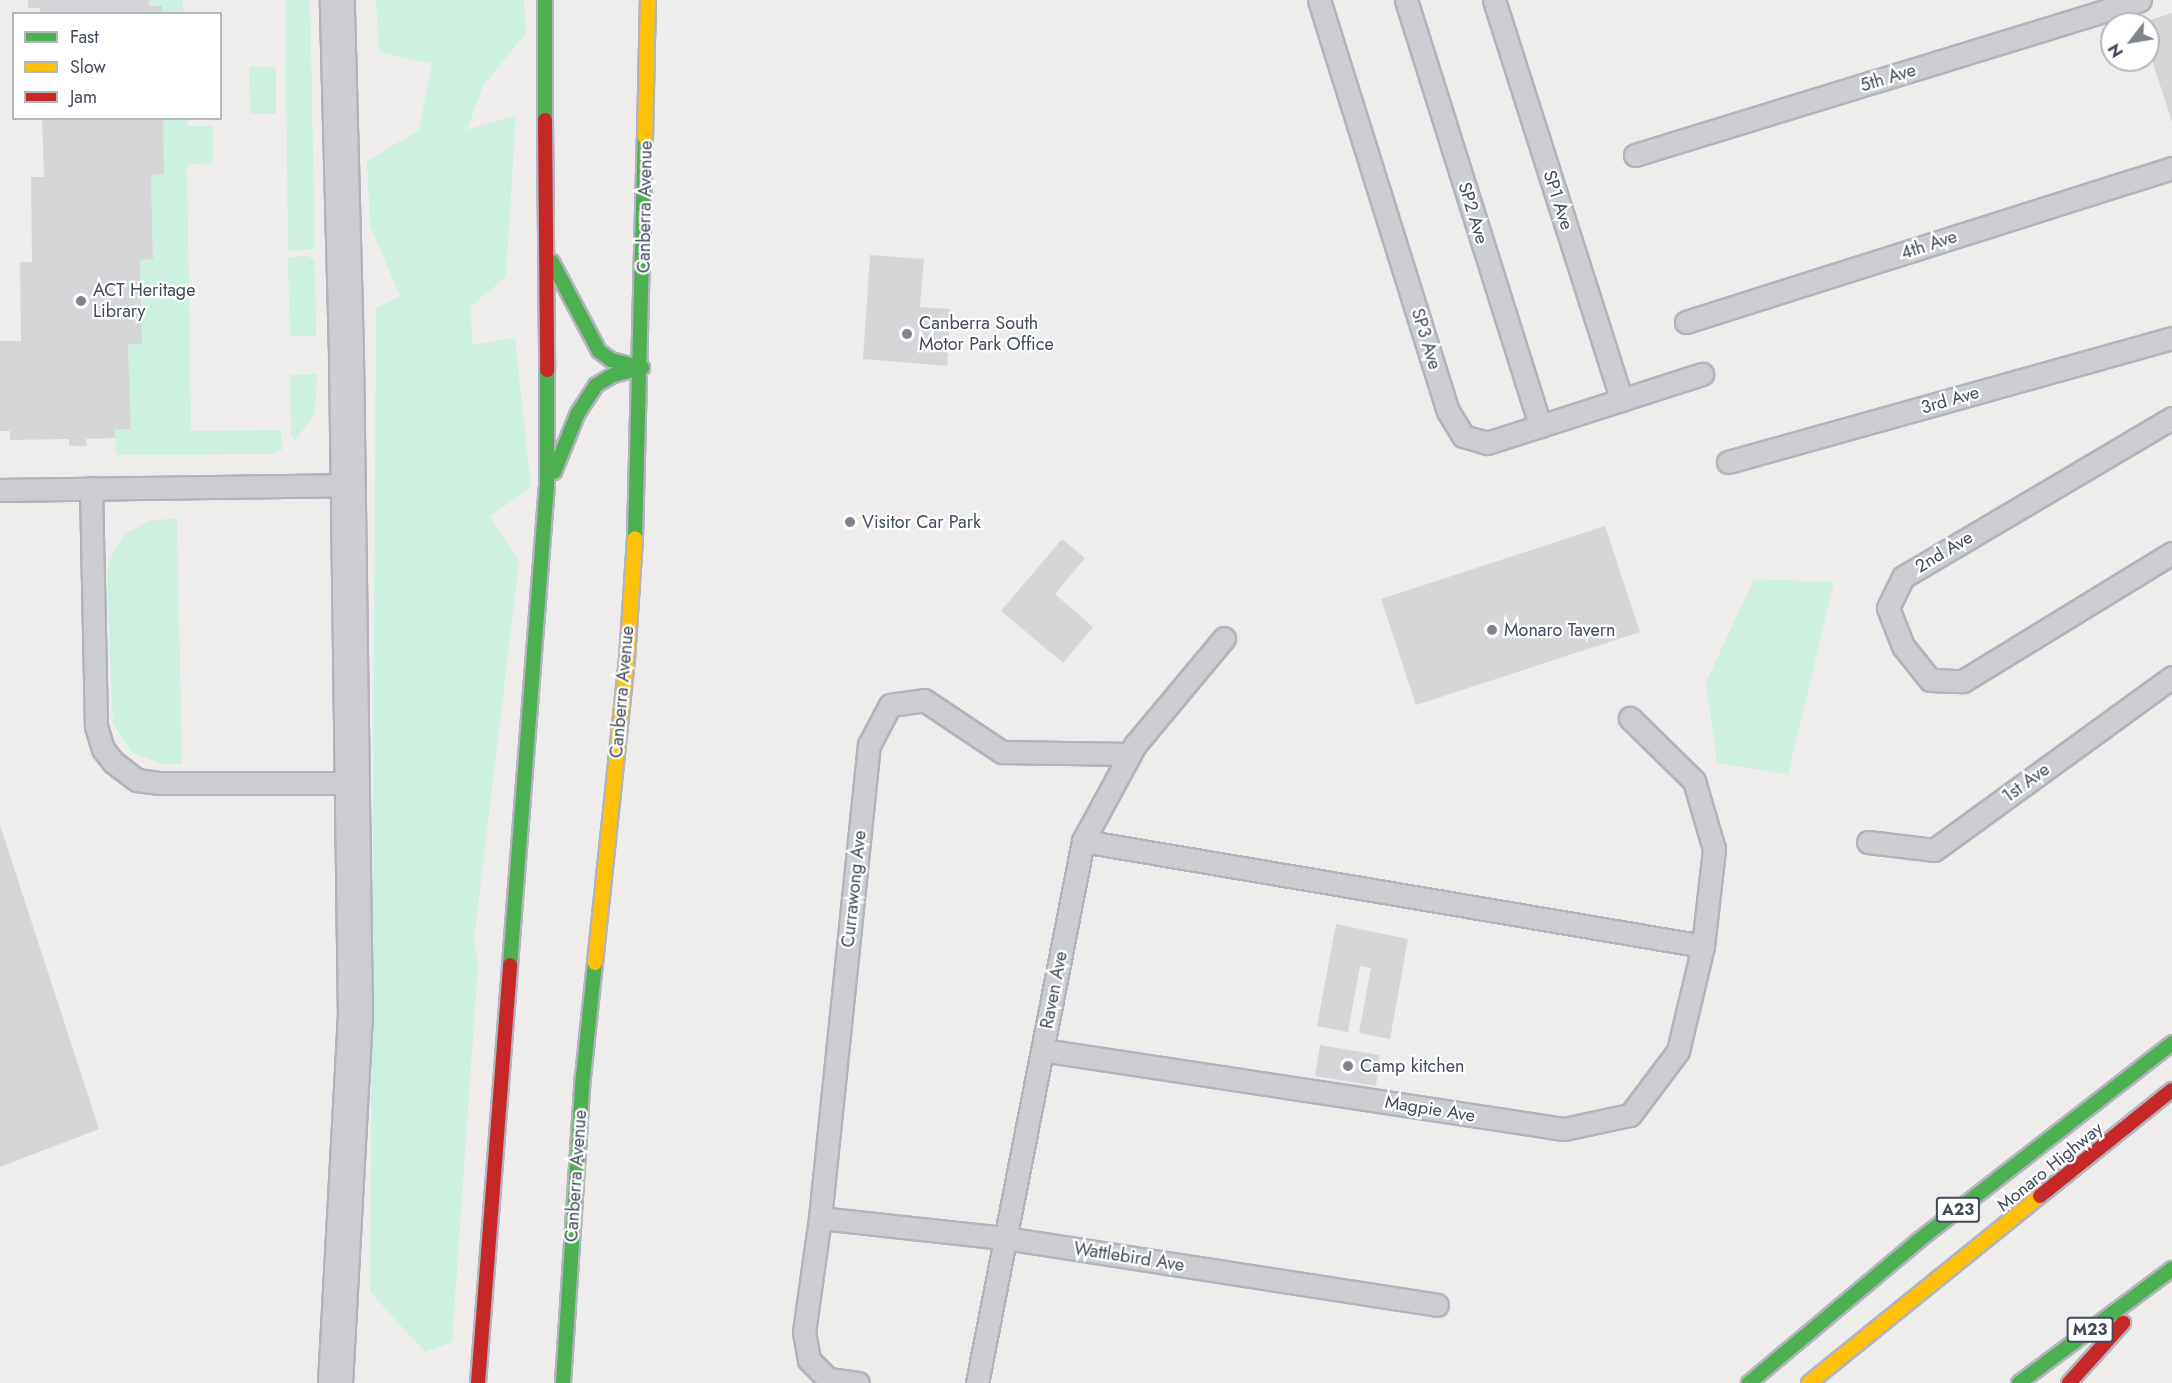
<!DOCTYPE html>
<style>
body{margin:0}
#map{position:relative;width:2172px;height:1383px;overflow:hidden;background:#eeedec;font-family:Jost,sans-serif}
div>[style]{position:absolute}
.green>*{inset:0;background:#cef0e1}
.building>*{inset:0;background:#d6d6d8}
.roads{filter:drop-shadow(2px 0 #b1b4bd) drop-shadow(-2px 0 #b1b4bd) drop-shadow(0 2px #b1b4bd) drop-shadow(0 -2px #b1b4bd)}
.lane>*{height:21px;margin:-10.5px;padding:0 10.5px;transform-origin:10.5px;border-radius:10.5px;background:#cdced2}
.street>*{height:33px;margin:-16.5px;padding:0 16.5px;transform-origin:16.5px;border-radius:16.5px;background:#cdced2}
.fast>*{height:14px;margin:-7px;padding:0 7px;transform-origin:7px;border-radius:7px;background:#4caf50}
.slow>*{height:14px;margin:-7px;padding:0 7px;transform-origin:7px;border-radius:7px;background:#ffc107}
.jam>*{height:14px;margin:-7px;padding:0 7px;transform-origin:7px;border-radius:7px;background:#c62828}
.dots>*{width:16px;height:16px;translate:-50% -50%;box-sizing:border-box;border:3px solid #fff;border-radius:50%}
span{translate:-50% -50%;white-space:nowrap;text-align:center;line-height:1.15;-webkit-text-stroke:4.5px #fff;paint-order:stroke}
.shield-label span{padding:2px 4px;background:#fff;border:2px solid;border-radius:4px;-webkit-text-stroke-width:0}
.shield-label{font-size:16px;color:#424b5b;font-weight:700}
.street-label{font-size:18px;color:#424b5b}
.poi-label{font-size:18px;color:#424b5b}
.left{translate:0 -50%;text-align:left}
.legend{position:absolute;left:12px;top:12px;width:210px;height:108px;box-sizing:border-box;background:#fff;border:2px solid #b3b7bd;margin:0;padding:8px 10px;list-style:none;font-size:18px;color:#424b5b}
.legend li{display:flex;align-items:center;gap:12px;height:30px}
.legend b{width:30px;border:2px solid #b3b7bd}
.north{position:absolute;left:2100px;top:12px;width:60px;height:60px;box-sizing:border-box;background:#fff;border:2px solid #b3b7bd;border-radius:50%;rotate:239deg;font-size:16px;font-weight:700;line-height:24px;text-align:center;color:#424b5b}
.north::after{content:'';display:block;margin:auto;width:21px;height:27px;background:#7e848e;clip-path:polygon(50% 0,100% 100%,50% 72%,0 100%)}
</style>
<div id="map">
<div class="green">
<div style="clip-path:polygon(149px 0,183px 0,183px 13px,162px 13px,161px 6px,149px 6px)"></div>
<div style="clip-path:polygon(285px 0,310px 0,315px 248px,308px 250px,288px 251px)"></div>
<div style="clip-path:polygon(376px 0,524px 0,526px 33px,483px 86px,467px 130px,516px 115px,506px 277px,471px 306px,472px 345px,515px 338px,531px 488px,490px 516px,519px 562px,474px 940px,478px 965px,452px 1342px,425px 1352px,370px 1292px,376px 308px,400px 296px,370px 226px,367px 161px,419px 130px,432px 64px,379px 52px)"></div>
<div style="clip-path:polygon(249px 67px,276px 67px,276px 114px,250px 114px)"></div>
<div style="clip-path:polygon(163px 119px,188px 119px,188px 126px,213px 126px,213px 163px,187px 164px,191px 431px,281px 430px,282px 450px,272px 454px,116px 455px,115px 429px,131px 428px,128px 344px,141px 344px,140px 260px,153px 259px,151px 175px,164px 174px)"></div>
<div style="clip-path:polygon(308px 256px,315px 260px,316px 336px,290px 336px,288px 257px)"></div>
<div style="clip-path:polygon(317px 374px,315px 413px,295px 441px,291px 433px,290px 375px)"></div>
<div style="clip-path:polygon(177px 518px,182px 764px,162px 764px,132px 752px,113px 724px,107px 575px,110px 559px,124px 535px,148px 521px)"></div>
<div style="clip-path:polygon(1754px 579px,1834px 582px,1788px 774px,1717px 763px,1706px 682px)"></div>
</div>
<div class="building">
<div style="clip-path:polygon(28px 0,149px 0,149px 6px,162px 6px,162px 14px,40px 14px,40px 8px,28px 8px)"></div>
<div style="clip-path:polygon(2172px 13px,2172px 122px,2148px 48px,2148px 24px,2138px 24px)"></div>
<div style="clip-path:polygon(42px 118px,163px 118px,164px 174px,151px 175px,153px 259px,140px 260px,142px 344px,128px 344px,131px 429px,115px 429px,115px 438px,86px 439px,87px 446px,69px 446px,69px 439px,10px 440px,10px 431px,0 431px,0 341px,21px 341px,20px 262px,32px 262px,31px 177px,44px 177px)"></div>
<div style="clip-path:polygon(870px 255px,924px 259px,920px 307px,951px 309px,947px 366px,863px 359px)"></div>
<div style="clip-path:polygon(1605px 526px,1640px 632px,1416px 705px,1381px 599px)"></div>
<div style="clip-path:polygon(1062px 539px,1085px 558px,1055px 594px,1093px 627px,1063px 663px,1001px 611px)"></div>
<div style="clip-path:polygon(0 825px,99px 1129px,0 1167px)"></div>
<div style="clip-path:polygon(1336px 924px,1408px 939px,1390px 1039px,1359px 1033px,1371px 968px,1360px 966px,1348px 1032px,1317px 1026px)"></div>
<div style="clip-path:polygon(1320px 1045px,1380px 1055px,1376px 1086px,1315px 1076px)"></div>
</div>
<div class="roads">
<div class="lane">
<div style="left:1319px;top:0;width:431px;rotate:72.6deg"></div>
<div style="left:1448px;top:411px;width:29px;rotate:59deg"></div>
<div style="left:1463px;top:436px;width:25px;rotate:16deg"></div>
<div style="left:1487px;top:443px;width:226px;rotate:-17.8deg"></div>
<div style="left:1406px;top:0;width:447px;rotate:72.5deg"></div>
<div style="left:1494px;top:0;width:420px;rotate:72.3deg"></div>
<div style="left:1635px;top:155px;width:528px;rotate:-17.06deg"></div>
<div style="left:1686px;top:322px;width:510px;rotate:-17.58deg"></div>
<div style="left:2172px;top:418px;width:312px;rotate:149.4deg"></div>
<div style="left:1903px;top:577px;width:34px;rotate:116deg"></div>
<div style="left:1888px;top:608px;width:41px;rotate:68.5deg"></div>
<div style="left:1903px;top:646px;width:43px;rotate:51.5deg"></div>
<div style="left:1930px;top:680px;width:33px;rotate:2deg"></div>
<div style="left:1963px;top:681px;width:245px;rotate:-31.5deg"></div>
<div style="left:1728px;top:462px;width:461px;rotate:-15.6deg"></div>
<div style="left:91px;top:488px;width:238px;rotate:88.8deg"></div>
<div style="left:96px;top:726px;width:24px;rotate:73deg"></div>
<div style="left:103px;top:749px;width:16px;rotate:52deg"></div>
<div style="left:113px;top:762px;width:30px;rotate:37deg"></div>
<div style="left:137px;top:780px;width:21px;rotate:8deg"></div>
<div style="left:158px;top:783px;width:192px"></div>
<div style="left:0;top:490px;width:348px;rotate:-0.8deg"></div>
<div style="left:1083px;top:841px;width:629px;rotate:9.61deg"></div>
<div style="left:1868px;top:842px;width:66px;rotate:6.9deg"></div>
<div style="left:1934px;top:850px;width:294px;rotate:-36deg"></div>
<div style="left:1042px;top:1050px;width:528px;rotate:8.61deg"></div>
<div style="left:1564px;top:1129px;width:67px;rotate:-12deg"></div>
<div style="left:1630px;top:1115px;width:80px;rotate:-53.1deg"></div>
<div style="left:1678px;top:1051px;width:108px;rotate:-76.6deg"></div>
<div style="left:1703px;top:946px;width:98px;rotate:-83.5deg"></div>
<div style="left:1714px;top:849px;width:71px;rotate:-106.4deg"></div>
<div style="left:1694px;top:781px;width:90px;rotate:-135.5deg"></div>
<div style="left:820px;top:1218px;width:186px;rotate:6.2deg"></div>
<div style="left:1005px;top:1238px;width:437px;rotate:8.8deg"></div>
<div style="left:858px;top:1383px;width:30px;rotate:-172deg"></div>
<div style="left:828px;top:1379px;width:27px;rotate:-135deg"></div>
<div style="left:809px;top:1360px;width:28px;rotate:-100deg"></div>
<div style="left:804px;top:1332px;width:115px;rotate:-82deg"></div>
<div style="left:820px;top:1218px;width:476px;rotate:-84.1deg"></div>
<div style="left:869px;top:745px;width:45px;rotate:-62.3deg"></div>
<div style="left:890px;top:705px;width:34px;rotate:-8deg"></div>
<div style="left:924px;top:700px;width:94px;rotate:33.7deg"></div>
<div style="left:1002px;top:752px;width:128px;rotate:0.9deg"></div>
<div style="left:977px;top:1383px;width:552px;rotate:-78.93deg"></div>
<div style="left:1083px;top:841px;width:109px;rotate:-61.6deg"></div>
<div style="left:1135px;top:745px;width:139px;rotate:-50.2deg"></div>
</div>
<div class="street">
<div style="left:335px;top:1383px;width:365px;rotate:-86.9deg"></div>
<div style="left:355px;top:1019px;width:665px;rotate:-90.78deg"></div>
<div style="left:346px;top:354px;width:354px;rotate:-91.5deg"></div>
</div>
<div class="fast">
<div style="left:545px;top:0;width:120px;rotate:90deg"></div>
<div style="left:552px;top:262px;width:101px;rotate:62.2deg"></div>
<div style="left:599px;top:351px;width:15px;rotate:37deg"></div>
<div style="left:611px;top:360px;width:32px;rotate:14deg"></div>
<div style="left:554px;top:472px;width:64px;rotate:-67.9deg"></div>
<div style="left:578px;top:413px;width:33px;rotate:-57deg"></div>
<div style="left:596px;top:385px;width:20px;rotate:-30deg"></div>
<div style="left:613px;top:375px;width:30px;rotate:-14deg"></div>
<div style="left:635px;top:538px;width:400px;rotate:-88.6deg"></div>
<div style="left:510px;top:965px;width:479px;rotate:-85.6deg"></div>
<div style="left:547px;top:487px;width:117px;rotate:-90deg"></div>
<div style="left:563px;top:1383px;width:307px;rotate:-86.3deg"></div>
<div style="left:583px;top:1077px;width:115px;rotate:-84deg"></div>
<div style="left:1749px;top:1383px;width:221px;rotate:-40deg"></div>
<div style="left:1918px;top:1241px;width:322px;rotate:-37.9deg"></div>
<div style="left:2019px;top:1383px;width:191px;rotate:-36.7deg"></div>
</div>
<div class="slow">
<div style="left:645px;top:138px;width:138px;rotate:-88.8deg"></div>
<div style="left:595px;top:963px;width:306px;rotate:-84deg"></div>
<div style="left:627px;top:659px;width:121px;rotate:-86.2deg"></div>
<div style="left:1809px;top:1383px;width:297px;rotate:-39deg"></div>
</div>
<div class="jam">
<div style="left:545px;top:120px;width:250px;rotate:89.5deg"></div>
<div style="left:2040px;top:1196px;width:169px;rotate:-38.8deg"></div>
<div style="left:478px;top:1383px;width:419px;rotate:-85.6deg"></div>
<div style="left:2069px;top:1383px;width:81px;rotate:-48deg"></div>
</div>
</div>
<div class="dots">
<div style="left:81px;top:301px;background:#7e848e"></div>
<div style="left:907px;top:334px;background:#7e848e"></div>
<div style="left:850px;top:522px;background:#7e848e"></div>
<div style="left:1492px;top:630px;background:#7e848e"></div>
<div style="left:1348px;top:1066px;background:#7e848e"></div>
</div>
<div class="shield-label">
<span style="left:1958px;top:1210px">A23</span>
<span style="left:2090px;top:1330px">M23</span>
</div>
<div class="street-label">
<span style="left:1888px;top:78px;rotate:-17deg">5th Ave</span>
<span style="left:1558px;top:200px;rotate:72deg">SP1 Ave</span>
<span style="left:645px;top:207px;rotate:-89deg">Canberra Avenue</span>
<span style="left:1473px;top:213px;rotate:73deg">SP2 Ave</span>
<span style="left:1929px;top:245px;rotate:-18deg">4th Ave</span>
<span style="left:1426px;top:339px;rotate:73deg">SP3 Ave</span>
<span style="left:1950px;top:400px;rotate:-16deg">3rd Ave</span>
<span style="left:1944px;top:552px;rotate:-31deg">2nd Ave</span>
<span style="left:622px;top:692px;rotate:-85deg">Canberra Avenue</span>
<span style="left:2026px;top:783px;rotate:-36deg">1st Ave</span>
<span style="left:854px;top:889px;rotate:-84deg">Currawong Ave</span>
<span style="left:1054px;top:990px;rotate:-79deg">Raven Ave</span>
<span style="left:1430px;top:1109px;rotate:9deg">Magpie Ave</span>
<span style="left:2050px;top:1167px;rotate:-39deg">Monaro Highway</span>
<span style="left:576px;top:1176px;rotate:-86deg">Canberra Avenue</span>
<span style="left:1129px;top:1257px;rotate:9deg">Wattlebird Ave</span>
</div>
<div class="poi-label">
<span class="left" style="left:93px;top:301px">ACT Heritage<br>Library</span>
<span class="left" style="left:919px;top:334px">Canberra South<br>Motor Park Office</span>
<span class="left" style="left:862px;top:522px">Visitor Car Park</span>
<span class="left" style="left:1504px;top:630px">Monaro Tavern</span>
<span class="left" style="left:1360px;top:1066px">Camp kitchen</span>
</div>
<ul class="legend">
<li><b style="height:8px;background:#4caf50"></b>Fast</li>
<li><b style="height:8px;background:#ffc107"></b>Slow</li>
<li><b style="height:8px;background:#c62828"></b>Jam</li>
</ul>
<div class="north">N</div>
</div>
